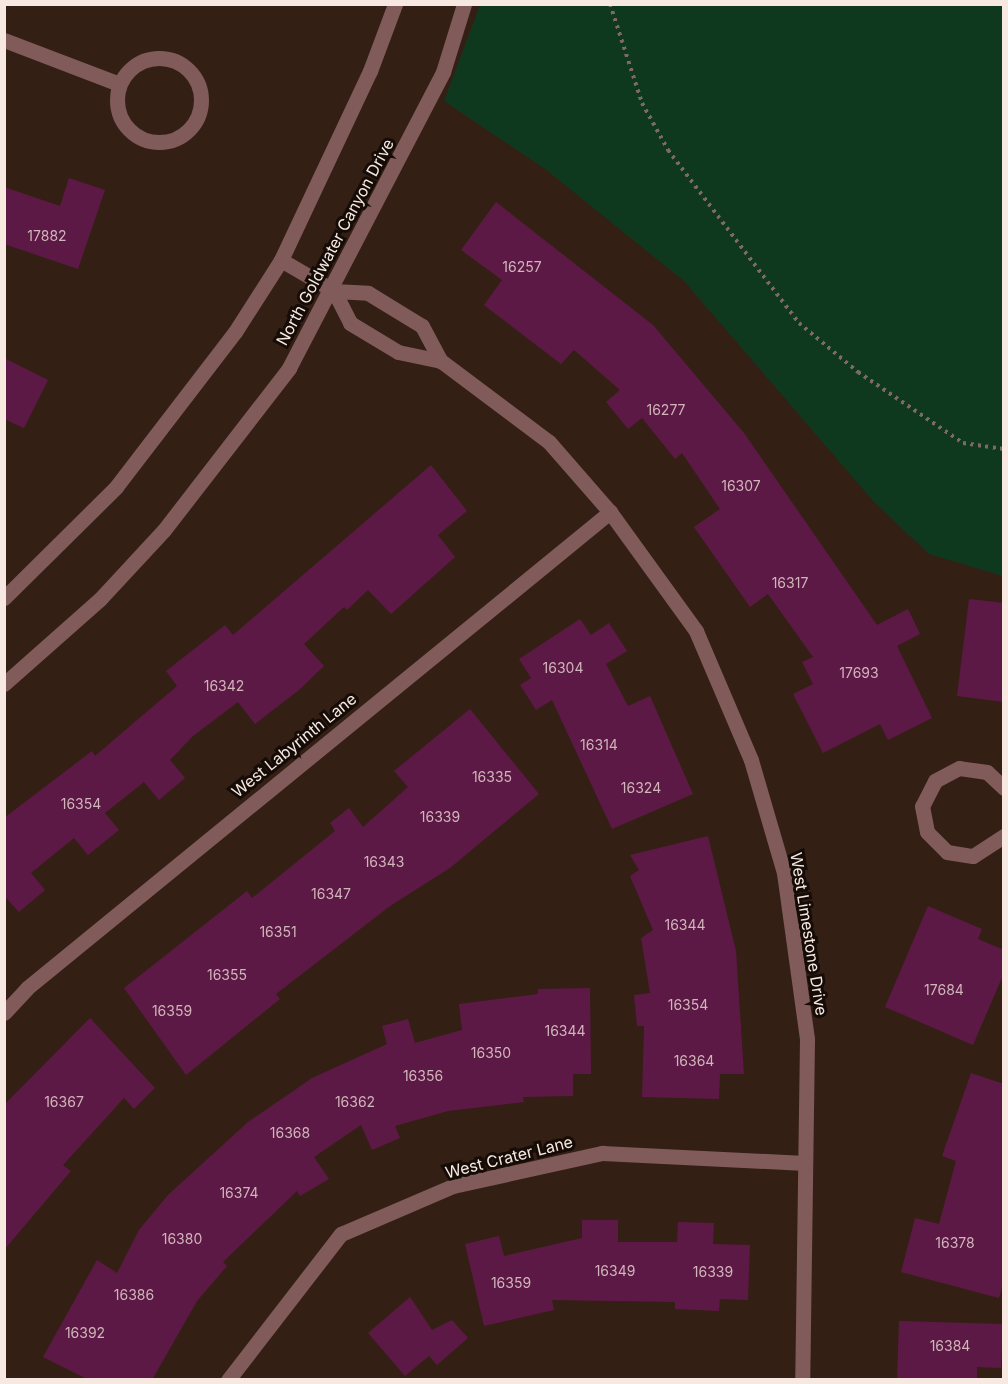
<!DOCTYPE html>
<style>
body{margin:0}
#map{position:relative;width:1008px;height:1384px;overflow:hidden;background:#341f15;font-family:Inter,sans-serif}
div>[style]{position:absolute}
.green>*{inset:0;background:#0f391f}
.building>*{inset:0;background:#5d1945}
.path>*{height:4px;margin-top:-2px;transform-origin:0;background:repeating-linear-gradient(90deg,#7d6b61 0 3px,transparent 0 7.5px)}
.minor>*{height:15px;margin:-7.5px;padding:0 7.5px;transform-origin:7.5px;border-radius:7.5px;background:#805b5a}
.minor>.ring{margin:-7.5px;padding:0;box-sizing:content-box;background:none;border:15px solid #805b5a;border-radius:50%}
.tertiary>*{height:15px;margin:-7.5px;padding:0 7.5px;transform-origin:7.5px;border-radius:7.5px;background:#805b5a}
span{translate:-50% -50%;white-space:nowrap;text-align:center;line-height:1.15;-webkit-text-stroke:6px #150c07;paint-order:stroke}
.number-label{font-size:14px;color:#d0b5ba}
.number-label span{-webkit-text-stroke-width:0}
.street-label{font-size:16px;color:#f7e9e1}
.frame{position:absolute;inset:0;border:6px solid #f7e9e1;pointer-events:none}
</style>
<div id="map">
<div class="green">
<div style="clip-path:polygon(480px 5px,1003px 5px,1003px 576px,929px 554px,874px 502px,684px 281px,545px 169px,444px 101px)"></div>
</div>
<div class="building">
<div style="clip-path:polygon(69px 178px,105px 190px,78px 269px,4px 244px,4px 187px,60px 206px)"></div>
<div style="clip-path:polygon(496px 202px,653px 325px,744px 433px,877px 625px,908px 609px,920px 634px,897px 646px,932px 718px,888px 740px,880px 724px,823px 753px,793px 694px,813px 684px,802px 662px,813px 657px,768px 594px,750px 607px,694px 527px,720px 509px,682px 453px,675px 459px,642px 418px,628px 429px,606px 402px,620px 390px,574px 350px,561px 364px,484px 305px,502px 280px,461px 250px)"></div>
<div style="clip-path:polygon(4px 358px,48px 380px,24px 428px,4px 419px)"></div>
<div style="clip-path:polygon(431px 465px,467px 511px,438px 535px,455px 557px,391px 614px,368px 590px,347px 610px,344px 607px,304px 644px,324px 666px,299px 690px,255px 724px,238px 702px,193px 736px,170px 760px,185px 778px,159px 800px,144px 782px,105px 813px,119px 830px,88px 855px,74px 838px,31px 873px,45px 890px,19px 912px,4px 896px,4px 818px,92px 751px,95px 756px,177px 686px,166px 671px,225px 625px,233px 635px)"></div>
<div style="clip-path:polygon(969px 599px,1004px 603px,1004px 702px,957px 696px)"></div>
<div style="clip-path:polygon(580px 619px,591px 635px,609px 623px,627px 651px,606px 664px,628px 706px,650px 696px,693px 794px,612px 829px,552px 700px,536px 710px,520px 685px,531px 678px,519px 659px)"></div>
<div style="clip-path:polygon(470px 709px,539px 794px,450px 868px,390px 906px,276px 994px,280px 999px,186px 1075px,124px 988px,247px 891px,252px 898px,335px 831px,330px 823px,349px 808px,363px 827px,408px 787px,394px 771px)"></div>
<div style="clip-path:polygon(708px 836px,736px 951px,744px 1074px,720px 1074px,719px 1099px,642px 1097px,644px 1026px,637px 1026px,634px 995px,650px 993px,641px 938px,653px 930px,630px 876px,639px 870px,630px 855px)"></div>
<div style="clip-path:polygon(928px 906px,982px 929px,978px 939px,1004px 950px,1004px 973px,973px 1045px,885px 1007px)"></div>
<div style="clip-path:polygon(590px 988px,591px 1074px,573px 1074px,573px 1096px,523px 1097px,524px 1102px,448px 1111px,395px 1126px,400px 1138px,372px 1150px,361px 1125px,314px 1157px,329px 1179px,300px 1196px,297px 1191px,223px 1262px,227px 1266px,197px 1301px,152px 1380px,89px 1380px,43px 1357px,97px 1260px,117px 1273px,139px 1230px,168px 1195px,248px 1122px,312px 1078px,387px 1044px,382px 1026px,408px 1019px,415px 1043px,462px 1030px,459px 1004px,538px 994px,538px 989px)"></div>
<div style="clip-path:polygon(90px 1018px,155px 1088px,134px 1109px,124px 1098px,63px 1165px,71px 1171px,4px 1250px,4px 1105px)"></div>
<div style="clip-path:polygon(971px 1073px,1004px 1084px,1004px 1280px,999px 1298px,901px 1272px,915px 1218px,939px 1224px,956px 1161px,942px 1156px)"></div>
<div style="clip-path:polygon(582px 1220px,618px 1220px,618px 1242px,677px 1242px,678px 1222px,714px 1223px,713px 1244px,750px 1245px,748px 1300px,720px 1299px,719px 1311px,675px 1309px,675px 1302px,552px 1300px,554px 1310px,484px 1326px,465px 1244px,499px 1236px,504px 1256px,582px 1238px)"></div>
<div style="clip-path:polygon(410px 1297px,432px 1330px,452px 1320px,468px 1338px,437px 1365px,429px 1356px,405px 1376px,368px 1333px)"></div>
<div style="clip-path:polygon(899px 1321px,1003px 1324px,1001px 1368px,977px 1367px,977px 1380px,897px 1380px)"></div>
</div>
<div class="path">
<div style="left:610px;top:4px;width:104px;rotate:72.1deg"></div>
<div style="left:642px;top:103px;width:54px;rotate:61deg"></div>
<div style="left:668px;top:150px;width:217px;rotate:52.9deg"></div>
<div style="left:799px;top:323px;width:77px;rotate:39.7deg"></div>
<div style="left:858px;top:372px;width:127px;rotate:34.1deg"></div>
<div style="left:963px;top:443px;width:41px;rotate:8.3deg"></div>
</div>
<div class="minor">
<div style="left:4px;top:40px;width:123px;rotate:20.9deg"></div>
<div class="ring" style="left:117px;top:58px;width:69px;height:69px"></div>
<div style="left:281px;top:260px;width:61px;rotate:30.3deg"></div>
<div style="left:334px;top:291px;width:34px;rotate:3deg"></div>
<div style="left:368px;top:293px;width:63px;rotate:31.4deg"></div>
<div style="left:422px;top:326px;width:40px;rotate:62deg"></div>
<div style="left:441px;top:361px;width:135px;rotate:36.9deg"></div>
<div style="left:549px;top:442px;width:93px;rotate:48.9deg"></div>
<div style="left:610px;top:512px;width:147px;rotate:54.1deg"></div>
<div style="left:696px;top:631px;width:140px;rotate:66.9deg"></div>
<div style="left:751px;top:760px;width:118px;rotate:73.7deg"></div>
<div style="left:784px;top:873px;width:168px;rotate:82.1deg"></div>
<div style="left:807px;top:1039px;width:341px;rotate:90.8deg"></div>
<div style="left:334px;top:291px;width:36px;rotate:63deg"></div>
<div style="left:350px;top:323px;width:56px;rotate:31.1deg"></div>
<div style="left:398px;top:352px;width:44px;rotate:11.8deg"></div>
<div style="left:1004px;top:788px;width:23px;rotate:-137deg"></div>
<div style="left:987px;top:772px;width:28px;rotate:-172deg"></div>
<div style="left:959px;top:768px;width:27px;rotate:152deg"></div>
<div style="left:935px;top:781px;width:28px;rotate:117deg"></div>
<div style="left:922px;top:806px;width:26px;rotate:79deg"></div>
<div style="left:927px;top:832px;width:28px;rotate:45deg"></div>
<div style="left:947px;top:852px;width:26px;rotate:9deg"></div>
<div style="left:973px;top:856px;width:37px;rotate:-33deg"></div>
<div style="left:4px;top:1013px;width:34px;rotate:-47deg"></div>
<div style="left:27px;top:988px;width:753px;rotate:-39.23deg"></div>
<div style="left:228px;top:1380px;width:185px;rotate:-52.3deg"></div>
<div style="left:341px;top:1234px;width:122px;rotate:-23.2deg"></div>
<div style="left:453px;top:1186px;width:153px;rotate:-12.5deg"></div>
<div style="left:602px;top:1153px;width:203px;rotate:2.8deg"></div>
</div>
<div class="tertiary">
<div style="left:4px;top:598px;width:158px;rotate:-44.7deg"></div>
<div style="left:116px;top:487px;width:195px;rotate:-52.5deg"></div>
<div style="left:235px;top:332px;width:85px;rotate:-57.4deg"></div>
<div style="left:281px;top:260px;width:209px;rotate:-64.8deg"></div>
<div style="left:370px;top:71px;width:72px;rotate:-69.5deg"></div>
<div style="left:4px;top:684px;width:128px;rotate:-41.5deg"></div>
<div style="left:100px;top:599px;width:94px;rotate:-47.2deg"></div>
<div style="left:164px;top:530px;width:205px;rotate:-52.3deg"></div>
<div style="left:289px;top:368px;width:334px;rotate:-62.5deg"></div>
<div style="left:443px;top:72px;width:71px;rotate:-72.8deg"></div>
</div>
<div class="number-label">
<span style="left:47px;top:236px">17882</span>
<span style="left:522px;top:267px">16257</span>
<span style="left:666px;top:410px">16277</span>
<span style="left:741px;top:486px">16307</span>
<span style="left:790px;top:583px">16317</span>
<span style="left:563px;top:668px">16304</span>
<span style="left:859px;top:673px">17693</span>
<span style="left:224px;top:686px">16342</span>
<span style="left:599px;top:745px">16314</span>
<span style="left:492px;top:777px">16335</span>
<span style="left:641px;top:788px">16324</span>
<span style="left:81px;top:804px">16354</span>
<span style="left:440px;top:817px">16339</span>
<span style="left:384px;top:862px">16343</span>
<span style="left:331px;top:894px">16347</span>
<span style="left:685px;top:925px">16344</span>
<span style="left:278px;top:932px">16351</span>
<span style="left:227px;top:975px">16355</span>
<span style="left:944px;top:990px">17684</span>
<span style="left:688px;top:1005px">16354</span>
<span style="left:172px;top:1011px">16359</span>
<span style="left:565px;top:1031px">16344</span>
<span style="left:491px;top:1053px">16350</span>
<span style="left:694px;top:1061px">16364</span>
<span style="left:423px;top:1076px">16356</span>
<span style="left:64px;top:1102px">16367</span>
<span style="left:355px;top:1102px">16362</span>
<span style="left:290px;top:1133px">16368</span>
<span style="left:239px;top:1193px">16374</span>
<span style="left:182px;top:1239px">16380</span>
<span style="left:955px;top:1243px">16378</span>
<span style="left:615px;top:1271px">16349</span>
<span style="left:713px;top:1272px">16339</span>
<span style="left:511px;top:1283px">16359</span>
<span style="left:134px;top:1295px">16386</span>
<span style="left:85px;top:1333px">16392</span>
<span style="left:950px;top:1346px">16384</span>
</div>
<div class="street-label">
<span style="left:335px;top:242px;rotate:-62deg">North Goldwater Canyon Drive</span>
<span style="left:294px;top:745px;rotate:-39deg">West Labyrinth Lane</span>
<span style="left:809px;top:934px;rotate:81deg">West Limestone Drive</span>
<span style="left:509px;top:1157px;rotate:-14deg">West Crater Lane</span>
</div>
<div class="frame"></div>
</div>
